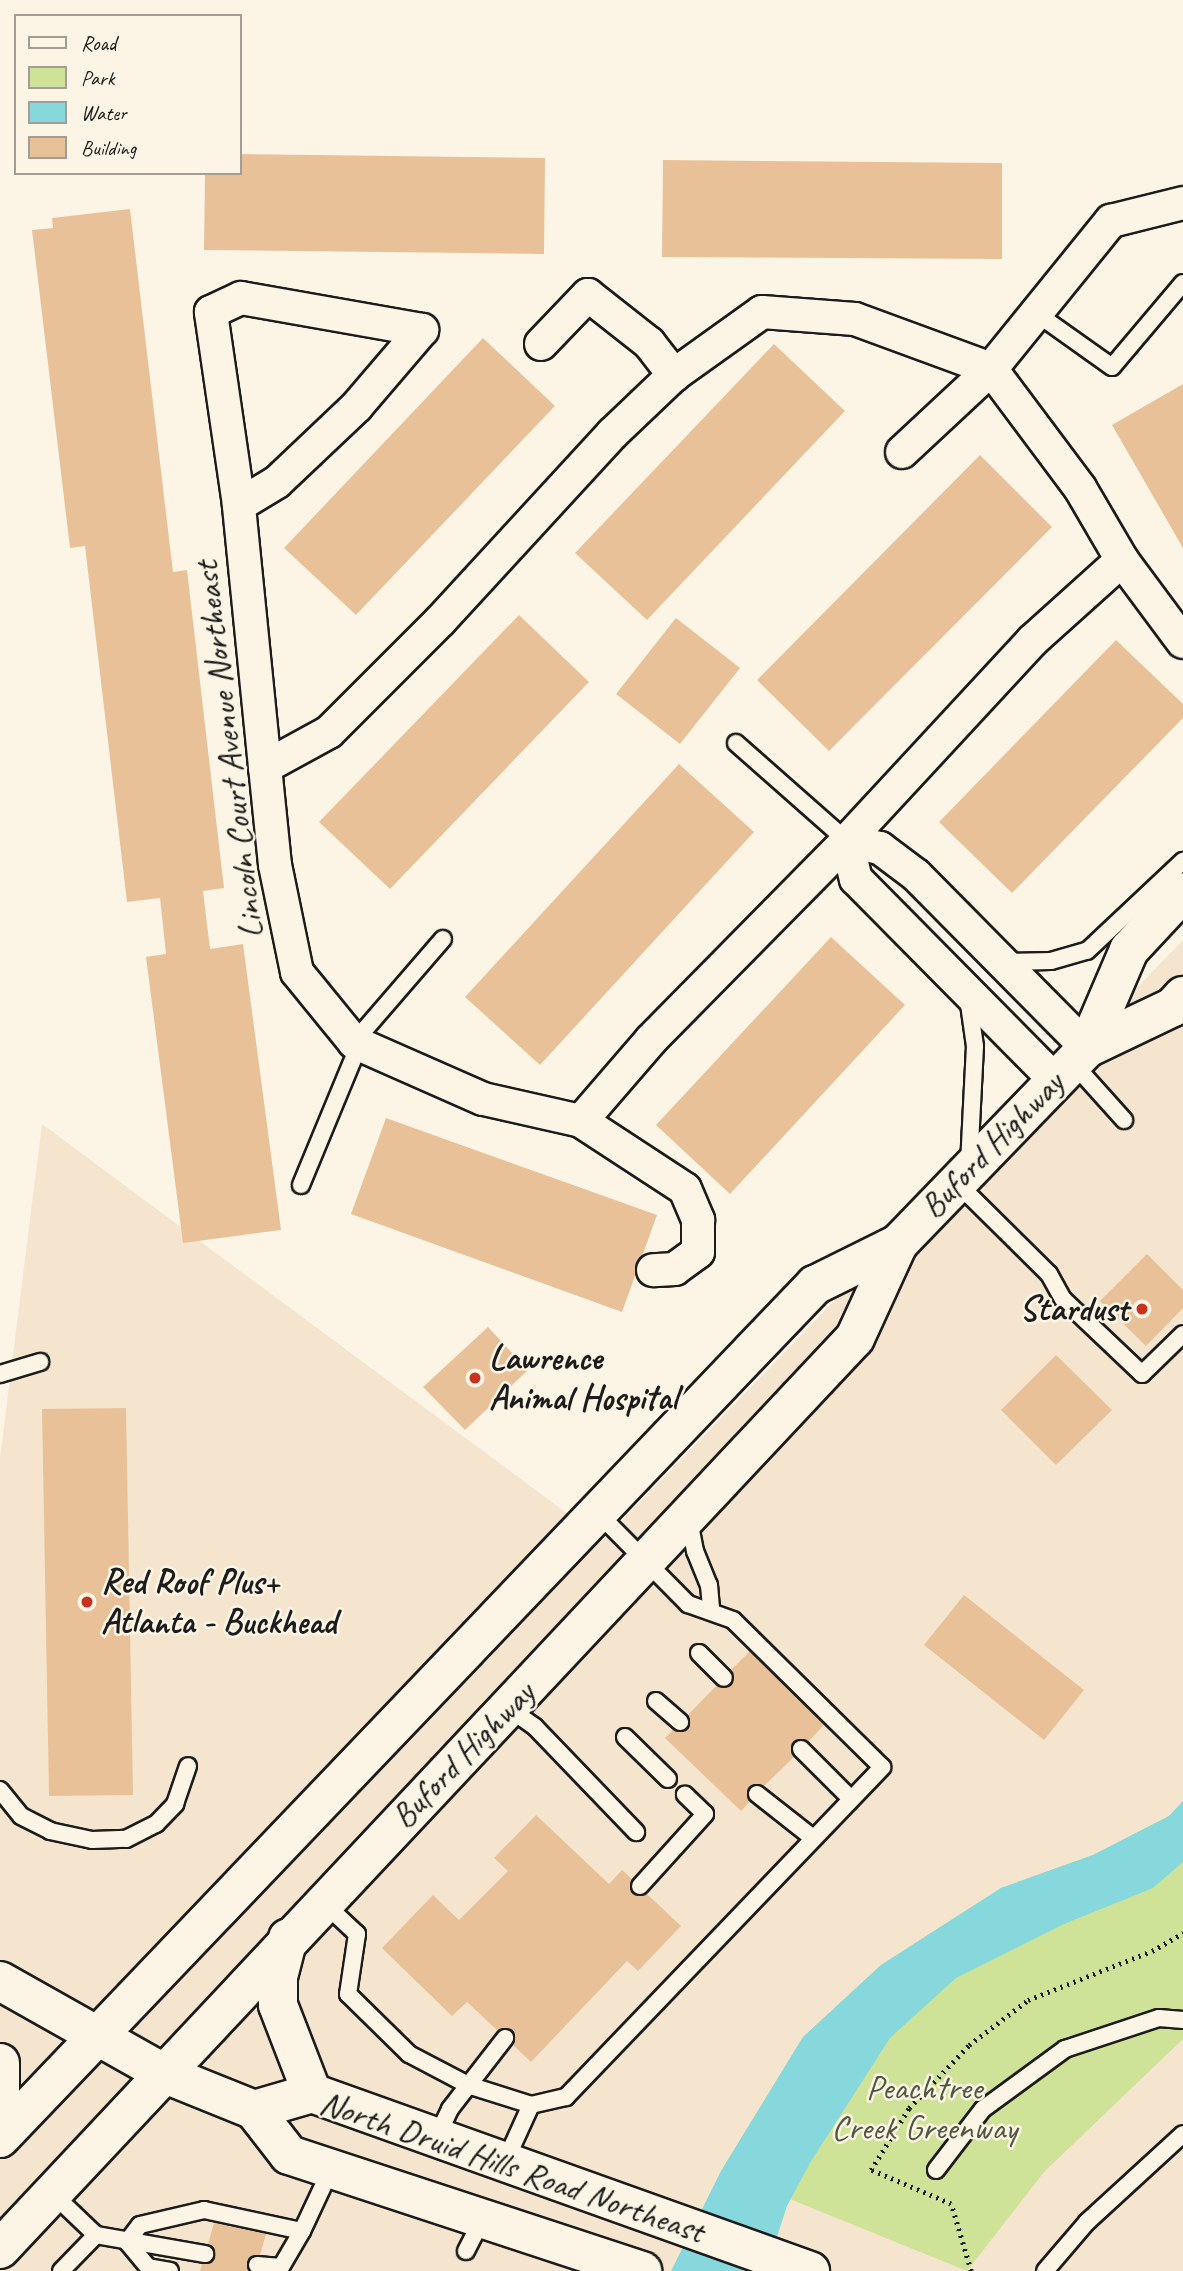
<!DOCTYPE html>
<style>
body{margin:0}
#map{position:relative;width:1183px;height:2271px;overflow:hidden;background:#fcf5e5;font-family:Caveat,sans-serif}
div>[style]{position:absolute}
.built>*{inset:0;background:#f6e5ce}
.green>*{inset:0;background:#cee398}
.water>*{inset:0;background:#87d8dd}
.building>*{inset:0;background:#e8c198}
.path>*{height:4.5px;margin-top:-2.25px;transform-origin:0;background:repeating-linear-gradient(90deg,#1c1c1c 0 2px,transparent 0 7px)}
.roads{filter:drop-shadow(2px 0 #1c1c1c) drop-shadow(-2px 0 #1c1c1c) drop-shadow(0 2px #1c1c1c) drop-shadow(0 -2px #1c1c1c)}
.lane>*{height:16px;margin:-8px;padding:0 8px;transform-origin:8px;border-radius:8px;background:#fcf5e5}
.street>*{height:32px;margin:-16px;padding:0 16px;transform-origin:16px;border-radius:16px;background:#fcf5e5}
.secondary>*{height:38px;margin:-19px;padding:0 19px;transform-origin:19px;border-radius:19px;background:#fcf5e5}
.primary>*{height:38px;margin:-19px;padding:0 19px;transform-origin:19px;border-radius:19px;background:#fcf5e5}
.dots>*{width:19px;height:19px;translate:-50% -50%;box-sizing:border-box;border:4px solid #fcf5e5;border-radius:50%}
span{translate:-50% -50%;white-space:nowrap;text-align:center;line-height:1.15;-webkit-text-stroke:5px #fcf5e5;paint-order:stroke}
.street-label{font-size:35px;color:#1c1c1c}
.poi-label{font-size:35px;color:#1c1c1c;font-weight:700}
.right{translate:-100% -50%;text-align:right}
.left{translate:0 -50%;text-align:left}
.park-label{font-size:35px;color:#515841}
.legend{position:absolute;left:14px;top:14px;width:228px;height:161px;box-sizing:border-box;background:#fcf5e5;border:2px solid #a29e95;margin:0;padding:9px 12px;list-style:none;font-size:21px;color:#1c1c1c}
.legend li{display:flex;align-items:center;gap:14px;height:35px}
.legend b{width:35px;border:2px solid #a29e95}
</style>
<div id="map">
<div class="built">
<div style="clip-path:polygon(1183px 940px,1183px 2271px,0 2271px,0 1458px,42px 1124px,603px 1540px)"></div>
</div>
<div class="green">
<div style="clip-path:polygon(1183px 1801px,1183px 2039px,1044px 2172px,967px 2271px,721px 2171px,803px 2037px,881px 1965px,1001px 1888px,1093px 1855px,1169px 1816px)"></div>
</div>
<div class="water">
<div style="clip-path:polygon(1183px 1801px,1183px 1862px,1153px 1888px,1064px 1924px,956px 1978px,890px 2038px,810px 2163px,787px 2206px,772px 2252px,758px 2271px,671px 2271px,721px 2171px,803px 2037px,881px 1965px,1001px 1888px,1093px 1855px,1169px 1816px)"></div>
</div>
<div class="building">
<div style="clip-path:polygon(240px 154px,545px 158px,544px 254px,204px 250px,205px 173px,240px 173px)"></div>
<div style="clip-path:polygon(663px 160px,1002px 163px,1002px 259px,662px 257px)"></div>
<div style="clip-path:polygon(130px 209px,173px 572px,187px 570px,224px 888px,203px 891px,210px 949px,243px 944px,281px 1230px,183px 1243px,146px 957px,166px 954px,160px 898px,127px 902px,85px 546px,70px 548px,32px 230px,53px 228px,52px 218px)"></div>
<div style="clip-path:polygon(483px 338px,555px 406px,356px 615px,284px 548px)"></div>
<div style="clip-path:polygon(774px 344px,845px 411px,647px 620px,575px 553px)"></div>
<div style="clip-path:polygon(1183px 384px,1183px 548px,1112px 425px)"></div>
<div style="clip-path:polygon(980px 455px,1052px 527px,829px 751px,757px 680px)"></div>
<div style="clip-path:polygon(519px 615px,589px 682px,390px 889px,319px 822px)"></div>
<div style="clip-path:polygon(676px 618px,740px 668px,680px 744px,616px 694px)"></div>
<div style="clip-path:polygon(1116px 640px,1183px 704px,1183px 718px,1012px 893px,939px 822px)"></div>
<div style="clip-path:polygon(679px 764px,754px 832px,540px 1065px,465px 997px)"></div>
<div style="clip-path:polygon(831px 937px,905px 1005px,730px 1194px,656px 1125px)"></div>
<div style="clip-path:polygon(386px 1118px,657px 1215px,622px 1312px,351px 1214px)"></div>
<div style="clip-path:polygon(1147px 1254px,1183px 1290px,1183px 1308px,1146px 1346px,1100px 1301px)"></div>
<div style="clip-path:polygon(488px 1327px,528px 1370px,465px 1430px,423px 1387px)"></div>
<div style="clip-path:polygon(1056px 1355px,1112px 1410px,1056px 1465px,1001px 1410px)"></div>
<div style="clip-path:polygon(126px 1408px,133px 1795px,49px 1796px,42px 1409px)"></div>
<div style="clip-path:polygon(964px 1595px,1084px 1690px,1044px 1740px,924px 1645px)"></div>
<div style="clip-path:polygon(750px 1651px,824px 1725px,808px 1742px,793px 1742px,794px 1757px,764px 1786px,749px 1787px,750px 1801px,741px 1811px,665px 1738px,673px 1730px,687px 1729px,688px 1715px,717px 1685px,732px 1685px,731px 1670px)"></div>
<div style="clip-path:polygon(536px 1815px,609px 1884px,622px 1870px,632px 1879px,633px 1893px,647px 1894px,681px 1926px,638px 1971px,627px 1961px,531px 2062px,513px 2045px,511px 2029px,498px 2031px,467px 2002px,452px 2016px,382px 1948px,433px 1895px,459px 1920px,508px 1871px,494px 1858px)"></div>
<div style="clip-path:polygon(214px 2223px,266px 2234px,260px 2255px,248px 2260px,249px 2271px,200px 2271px,202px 2264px,215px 2256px,208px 2244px)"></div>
</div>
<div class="path">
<div style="left:971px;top:2271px;width:70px;rotate:-106.6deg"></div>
<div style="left:951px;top:2204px;width:87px;rotate:-157deg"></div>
<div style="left:871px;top:2170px;width:73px;rotate:-58.5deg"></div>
<div style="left:909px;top:2108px;width:87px;rotate:-46.4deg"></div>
<div style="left:969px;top:2045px;width:74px;rotate:-37.3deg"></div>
<div style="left:1028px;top:2000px;width:133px;rotate:-21.6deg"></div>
<div style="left:1152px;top:1951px;width:36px;rotate:-30deg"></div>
</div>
<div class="roads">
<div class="lane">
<div style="left:1036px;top:313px;width:93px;rotate:35.4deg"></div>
<div style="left:1112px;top:367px;width:110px;rotate:-49.8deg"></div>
<div style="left:736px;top:743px;width:148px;rotate:41.4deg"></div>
<div style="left:1007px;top:962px;width:44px;rotate:-1.3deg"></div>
<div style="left:1051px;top:961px;width:37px;rotate:-16deg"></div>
<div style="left:1087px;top:951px;width:132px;rotate:-43.2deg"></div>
<div style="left:968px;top:997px;width:49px;rotate:81.9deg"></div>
<div style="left:975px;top:1046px;width:117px;rotate:92.9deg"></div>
<div style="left:354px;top:1042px;width:136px;rotate:-49.2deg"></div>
<div style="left:1072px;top:1062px;width:78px;rotate:48.1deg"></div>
<div style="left:957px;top:1183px;width:129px;rotate:44.7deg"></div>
<div style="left:1049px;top:1274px;width:29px;rotate:61deg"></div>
<div style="left:1063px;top:1299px;width:109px;rotate:43.5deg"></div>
<div style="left:1142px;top:1374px;width:57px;rotate:-44.3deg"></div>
<div style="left:301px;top:1185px;width:152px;rotate:-67.5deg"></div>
<div style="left:0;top:1374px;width:42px;rotate:-16.7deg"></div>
<div style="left:689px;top:1520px;width:32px;rotate:79deg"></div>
<div style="left:695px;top:1551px;width:37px;rotate:68deg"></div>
<div style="left:709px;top:1585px;width:24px;rotate:85deg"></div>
<div style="left:699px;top:1653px;width:35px;rotate:45deg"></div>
<div style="left:656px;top:1701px;width:32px;rotate:41deg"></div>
<div style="left:508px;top:1708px;width:33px;rotate:35deg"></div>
<div style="left:535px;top:1727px;width:146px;rotate:46.1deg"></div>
<div style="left:625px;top:1737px;width:60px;rotate:44.3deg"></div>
<div style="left:801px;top:1749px;width:71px;rotate:45deg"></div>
<div style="left:0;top:1790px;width:33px;rotate:51deg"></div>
<div style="left:21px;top:1816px;width:33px;rotate:27deg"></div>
<div style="left:50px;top:1831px;width:43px;rotate:12.1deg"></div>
<div style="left:92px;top:1840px;width:34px;rotate:-2deg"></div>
<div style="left:126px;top:1839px;width:34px;rotate:-27deg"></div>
<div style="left:156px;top:1824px;width:28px;rotate:-46deg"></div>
<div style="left:175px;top:1804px;width:40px;rotate:-71.1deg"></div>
<div style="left:757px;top:1794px;width:71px;rotate:38.2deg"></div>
<div style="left:640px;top:1886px;width:97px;rotate:-47.9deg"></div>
<div style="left:705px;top:1814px;width:28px;rotate:-136deg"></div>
<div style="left:325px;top:1904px;width:44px;rotate:43.2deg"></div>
<div style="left:357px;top:1934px;width:61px;rotate:98.5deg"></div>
<div style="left:348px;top:1994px;width:86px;rotate:44.5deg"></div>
<div style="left:409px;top:2054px;width:67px;rotate:27.7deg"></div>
<div style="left:468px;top:2085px;width:66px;rotate:17.6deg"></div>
<div style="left:531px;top:2105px;width:36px;rotate:-13deg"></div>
<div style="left:566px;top:2097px;width:457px;rotate:-46.2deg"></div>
<div style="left:882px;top:1767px;width:209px;rotate:-135.4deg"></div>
<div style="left:733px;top:1620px;width:48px;rotate:-160.4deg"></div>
<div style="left:688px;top:1604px;width:128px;rotate:-134.7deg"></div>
<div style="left:437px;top:2137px;width:31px;rotate:-65deg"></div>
<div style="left:450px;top:2109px;width:90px;rotate:-52.2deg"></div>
<div style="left:505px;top:2162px;width:63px;rotate:-65.5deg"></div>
<div style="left:936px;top:2170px;width:77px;rotate:-52.4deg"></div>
<div style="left:983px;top:2109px;width:102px;rotate:-36.2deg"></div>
<div style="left:1065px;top:2049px;width:99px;rotate:-18.3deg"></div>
<div style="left:1159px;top:2018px;width:24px;rotate:5deg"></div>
<div style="left:53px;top:2194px;width:59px;rotate:43.6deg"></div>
<div style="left:96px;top:2235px;width:111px;rotate:9.9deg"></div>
<div style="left:466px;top:2251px;width:36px;rotate:-63deg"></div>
<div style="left:257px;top:2265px;width:24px;rotate:5deg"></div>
<div style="left:281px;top:2267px;width:42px;rotate:-59.7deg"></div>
<div style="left:61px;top:2271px;width:50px;rotate:-45.8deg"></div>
<div style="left:170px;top:2271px;width:22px;rotate:-170deg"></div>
<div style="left:148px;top:2267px;width:33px;rotate:-130deg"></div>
<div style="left:127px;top:2242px;width:21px;rotate:-53deg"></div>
<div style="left:140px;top:2225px;width:66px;rotate:-13.2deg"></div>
<div style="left:204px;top:2210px;width:100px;rotate:12.1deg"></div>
<div style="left:302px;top:2231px;width:68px;rotate:-64.9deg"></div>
<div style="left:1045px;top:2271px;width:65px;rotate:-49.4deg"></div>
<div style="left:1087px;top:2222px;width:130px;rotate:-42.5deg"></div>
</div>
<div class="street">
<div style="left:541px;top:344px;width:68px;rotate:-46.2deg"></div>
<div style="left:588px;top:295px;width:78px;rotate:38.2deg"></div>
<div style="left:649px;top:343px;width:41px;rotate:52deg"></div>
<div style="left:902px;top:452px;width:122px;rotate:-43deg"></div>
<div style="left:991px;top:369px;width:191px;rotate:-51deg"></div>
<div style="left:1111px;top:221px;width:74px;rotate:-14deg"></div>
<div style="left:239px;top:505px;width:44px;rotate:-31.2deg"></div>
<div style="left:277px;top:482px;width:110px;rotate:-43.5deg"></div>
<div style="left:357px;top:406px;width:100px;rotate:-49.5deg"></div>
<div style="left:1122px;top:560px;width:102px;rotate:53.4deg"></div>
<div style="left:265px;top:767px;width:73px;rotate:-28.7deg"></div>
<div style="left:329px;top:732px;width:158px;rotate:-45deg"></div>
<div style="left:441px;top:620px;width:253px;rotate:-47.4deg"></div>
<div style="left:612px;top:434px;width:86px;rotate:-43.6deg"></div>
<div style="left:674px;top:375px;width:108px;rotate:-35.6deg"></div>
<div style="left:762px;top:312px;width:93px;rotate:4.3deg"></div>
<div style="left:855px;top:319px;width:145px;rotate:20.2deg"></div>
<div style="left:991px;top:369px;width:149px;rotate:53.2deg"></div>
<div style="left:1080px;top:488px;width:83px;rotate:59.7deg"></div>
<div style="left:1122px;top:560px;width:121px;rotate:138deg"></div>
<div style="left:1032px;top:641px;width:272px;rotate:132.8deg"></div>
<div style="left:847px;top:841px;width:279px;rotate:134.6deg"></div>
<div style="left:651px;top:1040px;width:107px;rotate:130.8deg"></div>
<div style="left:581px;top:1121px;width:100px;rotate:-167.3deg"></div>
<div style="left:483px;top:1099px;width:141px;rotate:-156.2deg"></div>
<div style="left:354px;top:1042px;width:90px;rotate:-129.2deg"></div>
<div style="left:297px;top:972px;width:109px;rotate:-101.6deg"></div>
<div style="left:275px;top:865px;width:99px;rotate:-95.8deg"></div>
<div style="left:265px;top:767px;width:263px;rotate:-95.7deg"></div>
<div style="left:239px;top:505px;width:195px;rotate:-98.3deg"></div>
<div style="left:211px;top:312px;width:33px;rotate:-25deg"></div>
<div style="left:241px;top:298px;width:184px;rotate:10deg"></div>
<div style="left:847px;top:841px;width:34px;rotate:12deg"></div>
<div style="left:880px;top:848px;width:45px;rotate:36.9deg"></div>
<div style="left:916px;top:875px;width:243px;rotate:45.3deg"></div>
<div style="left:847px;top:841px;width:39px;rotate:77deg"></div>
<div style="left:856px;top:879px;width:281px;rotate:45.3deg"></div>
<div style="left:581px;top:1121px;width:124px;rotate:33.2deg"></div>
<div style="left:685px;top:1189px;width:34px;rotate:67deg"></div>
<div style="left:698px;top:1220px;width:32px;rotate:90deg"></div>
<div style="left:698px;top:1252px;width:29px;rotate:144deg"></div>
<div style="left:675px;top:1269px;width:22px;rotate:177deg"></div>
</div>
<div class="secondary">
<div style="left:0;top:1981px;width:189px;rotate:29.4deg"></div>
<div style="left:165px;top:2074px;width:96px;rotate:22deg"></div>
<div style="left:254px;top:2110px;width:57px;rotate:52.1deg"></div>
<div style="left:289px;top:2155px;width:372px;rotate:18.2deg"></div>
<div style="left:254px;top:2110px;width:60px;rotate:-16.3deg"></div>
<div style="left:312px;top:2093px;width:529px;rotate:19.67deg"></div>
</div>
<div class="primary">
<div style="left:1087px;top:1048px;width:107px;rotate:-66.8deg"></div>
<div style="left:1129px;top:950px;width:79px;rotate:-47deg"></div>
<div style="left:288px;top:1938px;width:40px;rotate:104.4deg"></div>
<div style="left:278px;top:1977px;width:28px;rotate:90deg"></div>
<div style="left:278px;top:2005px;width:94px;rotate:68.9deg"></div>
<div style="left:0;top:2063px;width:47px;rotate:90deg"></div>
<div style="left:0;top:2138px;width:1180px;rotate:-46.31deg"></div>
<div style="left:815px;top:1285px;width:93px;rotate:-26.3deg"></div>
<div style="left:898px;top:1244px;width:272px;rotate:-46deg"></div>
<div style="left:1087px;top:1048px;width:95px;rotate:-25.5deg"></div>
<div style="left:1173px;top:1007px;width:15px;rotate:-48deg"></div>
<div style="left:0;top:2249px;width:1249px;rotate:-46.82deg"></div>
<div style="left:855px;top:1338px;width:103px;rotate:-65.4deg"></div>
</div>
</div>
<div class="dots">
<div style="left:1142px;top:1309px;background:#c8321e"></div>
<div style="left:475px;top:1378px;background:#c8321e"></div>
<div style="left:87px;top:1602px;background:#c8321e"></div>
</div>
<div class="street-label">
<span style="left:229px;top:750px;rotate:-97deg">Lincoln Court Avenue Northeast</span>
<span style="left:992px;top:1145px;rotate:-46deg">Buford Highway</span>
<span style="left:463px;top:1755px;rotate:-46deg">Buford Highway</span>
<span style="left:512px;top:2167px;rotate:19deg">North Druid Hills Road Northeast</span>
</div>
<div class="poi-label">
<span class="right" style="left:1128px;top:1309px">Stardust</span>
<span class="left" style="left:489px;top:1378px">Lawrence<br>Animal Hospital</span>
<span class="left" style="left:101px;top:1602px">Red Roof Plus+<br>Atlanta - Buckhead</span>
</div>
<div class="park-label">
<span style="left:924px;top:2108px">Peachtree<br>Creek Greenway</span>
</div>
<ul class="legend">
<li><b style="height:9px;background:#fcf5e5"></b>Road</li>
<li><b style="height:19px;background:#cee398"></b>Park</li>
<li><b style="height:19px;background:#87d8dd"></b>Water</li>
<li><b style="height:19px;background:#e8c198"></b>Building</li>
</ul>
</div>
